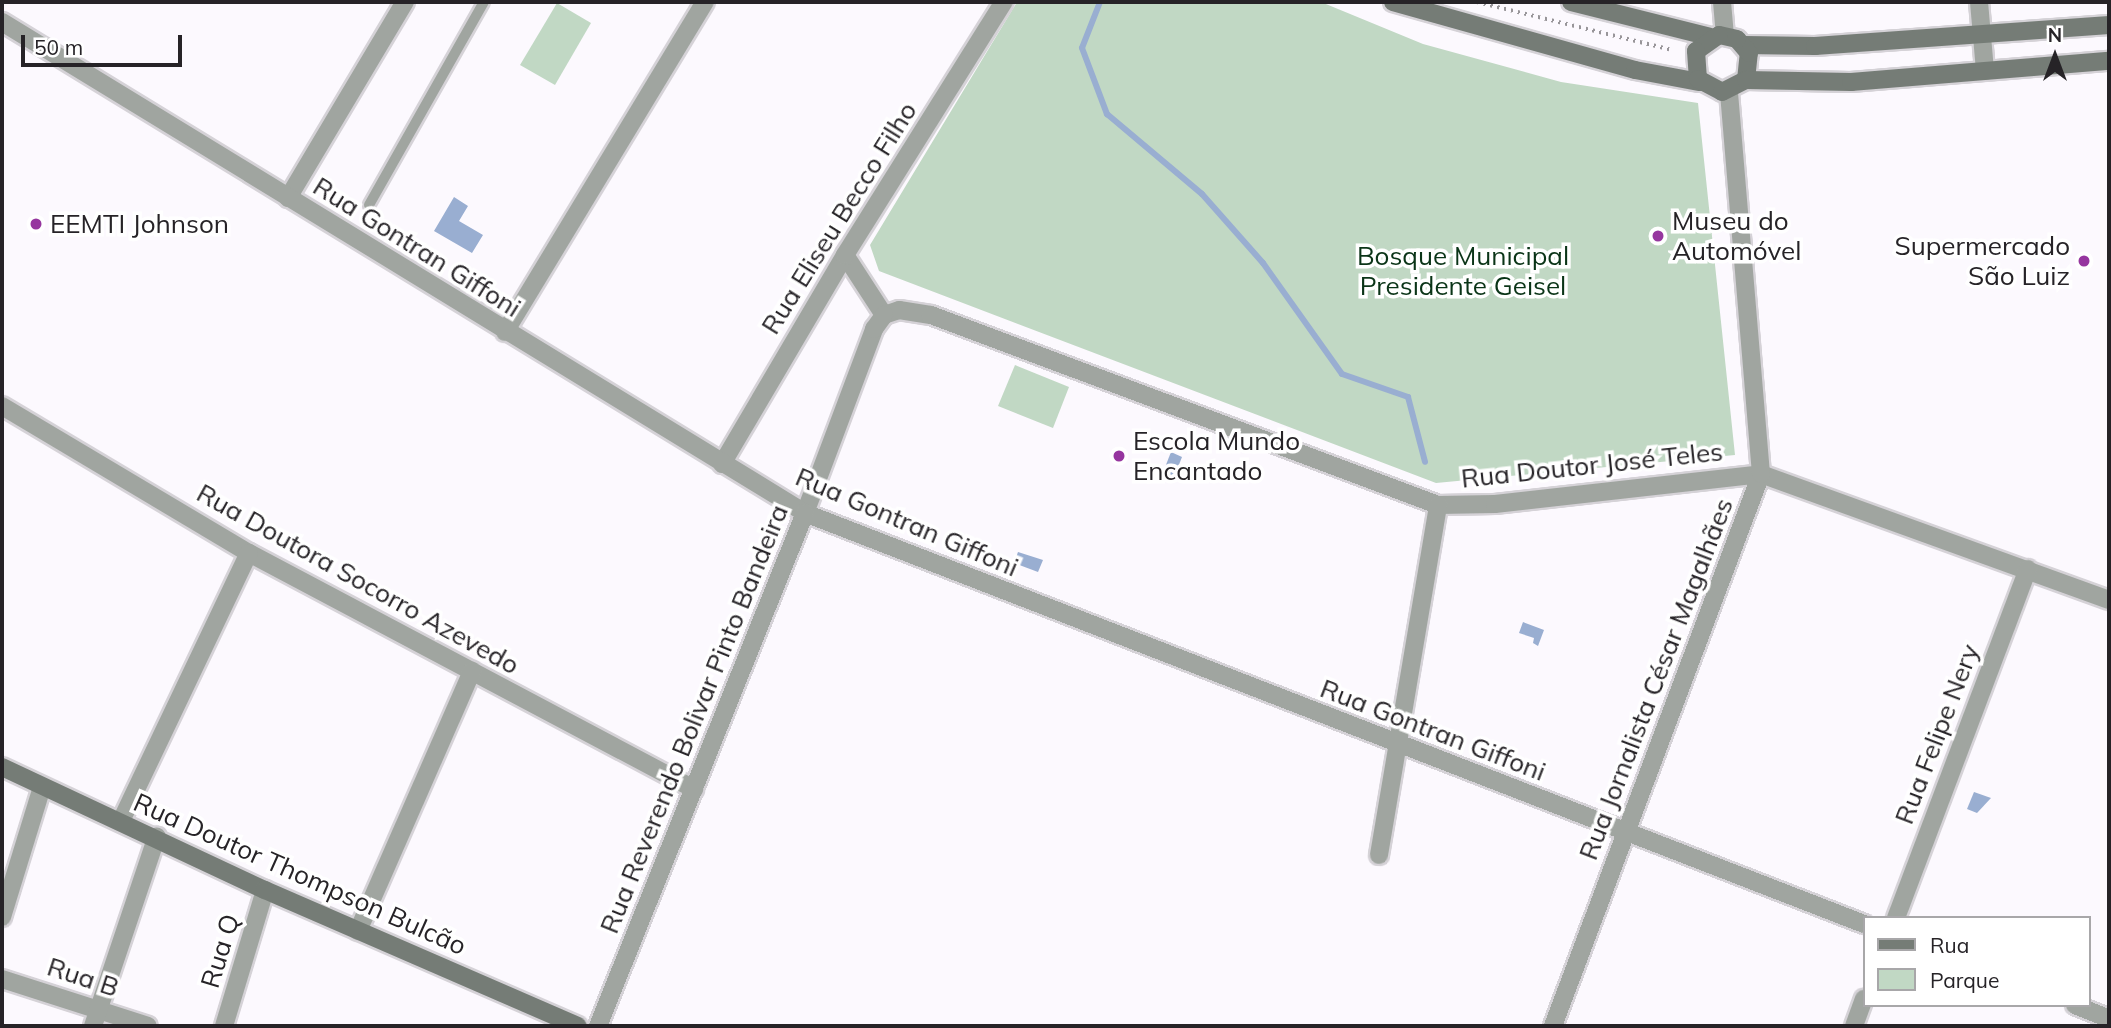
<!DOCTYPE html>
<meta charset="utf-8">
<style>
body{margin:0}
#map{position:relative;width:2111px;height:1028px;overflow:hidden;background:#fcf9fe;font-family:Mulish,sans-serif}
div>[style]{position:absolute}
.green>*{inset:0;background:#c1d8c4}
.water>*{inset:0;background:#99aed1}
.stream>*{height:6px;margin:-3px;padding:0 3px;transform-origin:3px;border-radius:3px;background:#99aed1}
.path>*{height:3.5px;margin-top:-1.75px;transform-origin:0;background:repeating-linear-gradient(90deg,#989599 0 2px,transparent 0 7px)}
.roads{filter:drop-shadow(2px 0 #d5d2d7) drop-shadow(-2px 0 #d5d2d7) drop-shadow(0 2px #d5d2d7) drop-shadow(0 -2px #d5d2d7)}
.service>*{height:10px;margin:-5px;padding:0 5px;transform-origin:5px;border-radius:5px;background:#a0a5a0}
.minor>*{height:18px;margin:-9px;padding:0 9px;transform-origin:9px;border-radius:9px;background:#a0a5a0}
.tertiary>*{height:18px;margin:-9px;padding:0 9px;transform-origin:9px;border-radius:9px;background:#a0a5a0}
.secondary>*{height:18px;margin:-9px;padding:0 9px;transform-origin:9px;border-radius:9px;background:#757c76}
.dots>*{width:19px;height:19px;translate:-50% -50%;box-sizing:border-box;border:4px solid #fff;border-radius:50%}
span{translate:-50% -50%;white-space:nowrap;text-align:center;line-height:1.15;-webkit-text-stroke:7px #fff;paint-order:stroke}
.street-label{font-size:26px;color:#262327}
.poi-label{font-size:26px;color:#262327}
.left{translate:0 -50%;text-align:left}
.right{translate:-100% -50%;text-align:right}
.park-label{font-size:26px;color:#0a3417}
.frame{position:absolute;inset:0;border:4px solid #262327;pointer-events:none}
.legend{position:absolute;left:1863px;top:916px;width:228px;height:91px;box-sizing:border-box;background:#fff;border:2px solid #a8a7a9;margin:0;padding:9px 12px;list-style:none;font-size:21px;color:#262327}
.legend li{display:flex;align-items:center;gap:14px;height:35px}
.legend b{width:35px;border:2px solid #a8a7a9}
.north{position:absolute;left:2020px;top:21px;width:70px;height:70px;-webkit-text-stroke:5px #fff;paint-order:stroke;rotate:0deg;font-size:19px;font-weight:700;line-height:28px;text-align:center;color:#262327}
.north::after{content:'';display:block;margin:auto;width:24px;height:32px;background:#262327;clip-path:polygon(50% 0,100% 100%,50% 72%,0 100%)}
.scale{position:absolute;left:21px;top:35px;width:161px;height:32px;box-sizing:border-box;border:4px solid #262327;border-top:0;padding-left:9px;font-size:21px;line-height:24px;white-space:nowrap;color:#262327;-webkit-text-stroke:5px #fff;paint-order:stroke}
</style>
<div id="map">
<div class="green">
<div style="clip-path:polygon(1017px 2px,1321px 2px,1423px 44px,1561px 82px,1698px 103px,1735px 455px,1436px 483px,879px 271px,870px 245px)"></div>
<div style="clip-path:polygon(557px 3px,591px 23px,555px 85px,520px 65px)"></div>
<div style="clip-path:polygon(1015px 365px,1069px 387px,1053px 428px,998px 406px)"></div>
</div>
<div class="water">
<div style="clip-path:polygon(454px 197px,468px 206px,459px 221px,483px 235px,472px 253px,434px 231px)"></div>
<div style="clip-path:polygon(1171px 452px,1182px 457px,1173px 480px,1162px 475px)"></div>
<div style="clip-path:polygon(1018px 552px,1043px 560px,1038px 572px,1014px 563px)"></div>
<div style="clip-path:polygon(1523px 622px,1544px 630px,1538px 646px,1533px 643px,1534px 638px,1519px 633px)"></div>
<div style="clip-path:polygon(1974px 792px,1991px 798px,1977px 813px,1967px 809px)"></div>
</div>
<div class="stream">
<div style="left:1100px;top:2px;width:49px;rotate:111.4deg"></div>
<div style="left:1082px;top:48px;width:71px;rotate:69.3deg"></div>
<div style="left:1107px;top:114px;width:124px;rotate:40.1deg"></div>
<div style="left:1202px;top:194px;width:92px;rotate:48.5deg"></div>
<div style="left:1263px;top:263px;width:136px;rotate:54.6deg"></div>
<div style="left:1342px;top:374px;width:70px;rotate:19.2deg"></div>
<div style="left:1408px;top:397px;width:67px;rotate:75.3deg"></div>
</div>
<div class="path">
<div style="left:1477px;top:2px;width:198px;rotate:13.8deg"></div>
</div>
<div class="roads">
<div class="service">
<div style="left:369px;top:205px;width:233px;rotate:-60.5deg"></div>
</div>
<div class="minor">
<div style="left:1722px;top:2px;width:33px;rotate:85deg"></div>
<div style="left:1979px;top:2px;width:69px;rotate:85deg"></div>
<div style="left:288px;top:198px;width:228px;rotate:-59.2deg"></div>
<div style="left:845px;top:255px;width:72px;rotate:57deg"></div>
<div style="left:884px;top:315px;width:16px;rotate:-18deg"></div>
<div style="left:899px;top:310px;width:32px;rotate:9deg"></div>
<div style="left:931px;top:315px;width:541px;rotate:20.54deg"></div>
<div style="left:1438px;top:505px;width:57px;rotate:-1deg"></div>
<div style="left:1495px;top:504px;width:268px;rotate:-6.4deg"></div>
<div style="left:1761px;top:474px;width:370px;rotate:19.9deg"></div>
<div style="left:505px;top:332px;width:386px;rotate:-58.8deg"></div>
<div style="left:2px;top:406px;width:287px;rotate:30.8deg"></div>
<div style="left:249px;top:553px;width:504px;rotate:27.94deg"></div>
<div style="left:722px;top:464px;width:243px;rotate:-59.5deg"></div>
<div style="left:845px;top:255px;width:299px;rotate:-57.9deg"></div>
<div style="left:805px;top:513px;width:197px;rotate:-69.4deg"></div>
<div style="left:874px;top:329px;width:17px;rotate:-54deg"></div>
<div style="left:121px;top:821px;width:297px;rotate:-64.5deg"></div>
<div style="left:1379px;top:855px;width:355px;rotate:-80.4deg"></div>
<div style="left:2px;top:917px;width:136px;rotate:-72.9deg"></div>
<div style="left:1896px;top:918px;width:373px;rotate:-69.3deg"></div>
<div style="left:358px;top:931px;width:284px;rotate:-66.3deg"></div>
<div style="left:2px;top:979px;width:153px;rotate:17.8deg"></div>
<div style="left:93px;top:1026px;width:200px;rotate:-71.4deg"></div>
<div style="left:224px;top:1026px;width:142px;rotate:-73.2deg"></div>
<div style="left:1553px;top:1026px;width:590px;rotate:-69.35deg"></div>
<div style="left:1761px;top:474px;width:384px;rotate:-94.8deg"></div>
<div style="left:1854px;top:1026px;width:29px;rotate:-70deg"></div>
</div>
<div class="tertiary">
<div style="left:2px;top:22px;width:941px;rotate:31.44deg"></div>
<div style="left:805px;top:513px;width:1136px;rotate:21.21deg"></div>
<div style="left:2075px;top:1005px;width:37px;rotate:22deg"></div>
<div style="left:598px;top:1026px;width:553px;rotate:-68.03deg"></div>
</div>
<div class="secondary">
<div style="left:1393px;top:2px;width:251px;rotate:15.7deg"></div>
<div style="left:1635px;top:70px;width:66px;rotate:10.5deg"></div>
<div style="left:1571px;top:2px;width:143px;rotate:14.1deg"></div>
<div style="left:1744px;top:45px;width:71px;rotate:0.8deg"></div>
<div style="left:1815px;top:46px;width:295px;rotate:-4.1deg"></div>
<div style="left:1746px;top:80px;width:27px;rotate:-84deg"></div>
<div style="left:1749px;top:53px;width:18px;rotate:-131deg"></div>
<div style="left:1737px;top:39px;width:18px;rotate:-167deg"></div>
<div style="left:1719px;top:35px;width:28px;rotate:145deg"></div>
<div style="left:1696px;top:51px;width:28px;rotate:86deg"></div>
<div style="left:1698px;top:79px;width:27px;rotate:28deg"></div>
<div style="left:1722px;top:92px;width:27px;rotate:-27deg"></div>
<div style="left:1746px;top:80px;width:105px;rotate:1.1deg"></div>
<div style="left:1851px;top:82px;width:259px;rotate:-4.7deg"></div>
<div style="left:2px;top:767px;width:290px;rotate:25.1deg"></div>
<div style="left:265px;top:890px;width:341px;rotate:23.5deg"></div>
</div>
</div>
<div class="dots">
<div style="left:36px;top:224px;background:#96369f"></div>
<div style="left:1658px;top:236px;background:#96369f"></div>
<div style="left:2084px;top:261px;background:#96369f"></div>
<div style="left:1119px;top:456px;background:#96369f"></div>
</div>
<div class="street-label">
<span style="left:839px;top:218px;rotate:-58deg">Rua Eliseu Becco Filho</span>
<span style="left:417px;top:247px;rotate:32deg">Rua Gontran Giffoni</span>
<span style="left:1592px;top:465px;rotate:-6deg">Rua Doutor José Teles</span>
<span style="left:907px;top:522px;rotate:23deg">Rua Gontran Giffoni</span>
<span style="left:358px;top:579px;rotate:29deg">Rua Doutora Socorro Azevedo</span>
<span style="left:1656px;top:679px;rotate:-69deg">Rua Jornalista César Magalhães</span>
<span style="left:694px;top:719px;rotate:-68deg">Rua Reverendo Bolivar Pinto Bandeira</span>
<span style="left:1433px;top:730px;rotate:21deg">Rua Gontran Giffoni</span>
<span style="left:1937px;top:734px;rotate:-69deg">Rua Felipe Nery</span>
<span style="left:300px;top:874px;rotate:24deg">Rua Doutor Thompson Bulcão</span>
<span style="left:220px;top:951px;rotate:-73deg">Rua Q</span>
<span style="left:83px;top:977px;rotate:18deg">Rua B</span>
</div>
<div class="poi-label">
<span class="left" style="left:1672px;top:236px">Museu do<br>Automóvel</span>
<span class="left" style="left:50px;top:224px">EEMTI Johnson</span>
<span class="right" style="left:2070px;top:261px">Supermercado<br>São Luiz</span>
<span class="left" style="left:1133px;top:456px">Escola Mundo<br>Encantado</span>
</div>
<div class="park-label">
<span style="left:1463px;top:271px">Bosque Municipal<br>Presidente Geisel</span>
</div>
<div class="frame"></div>
<ul class="legend">
<li><b style="height:9px;background:#757c76"></b>Rua</li>
<li><b style="height:19px;background:#c1d8c4"></b>Parque</li>
</ul>
<div class="north">N</div>
<div class="scale">50 m</div>
</div>
